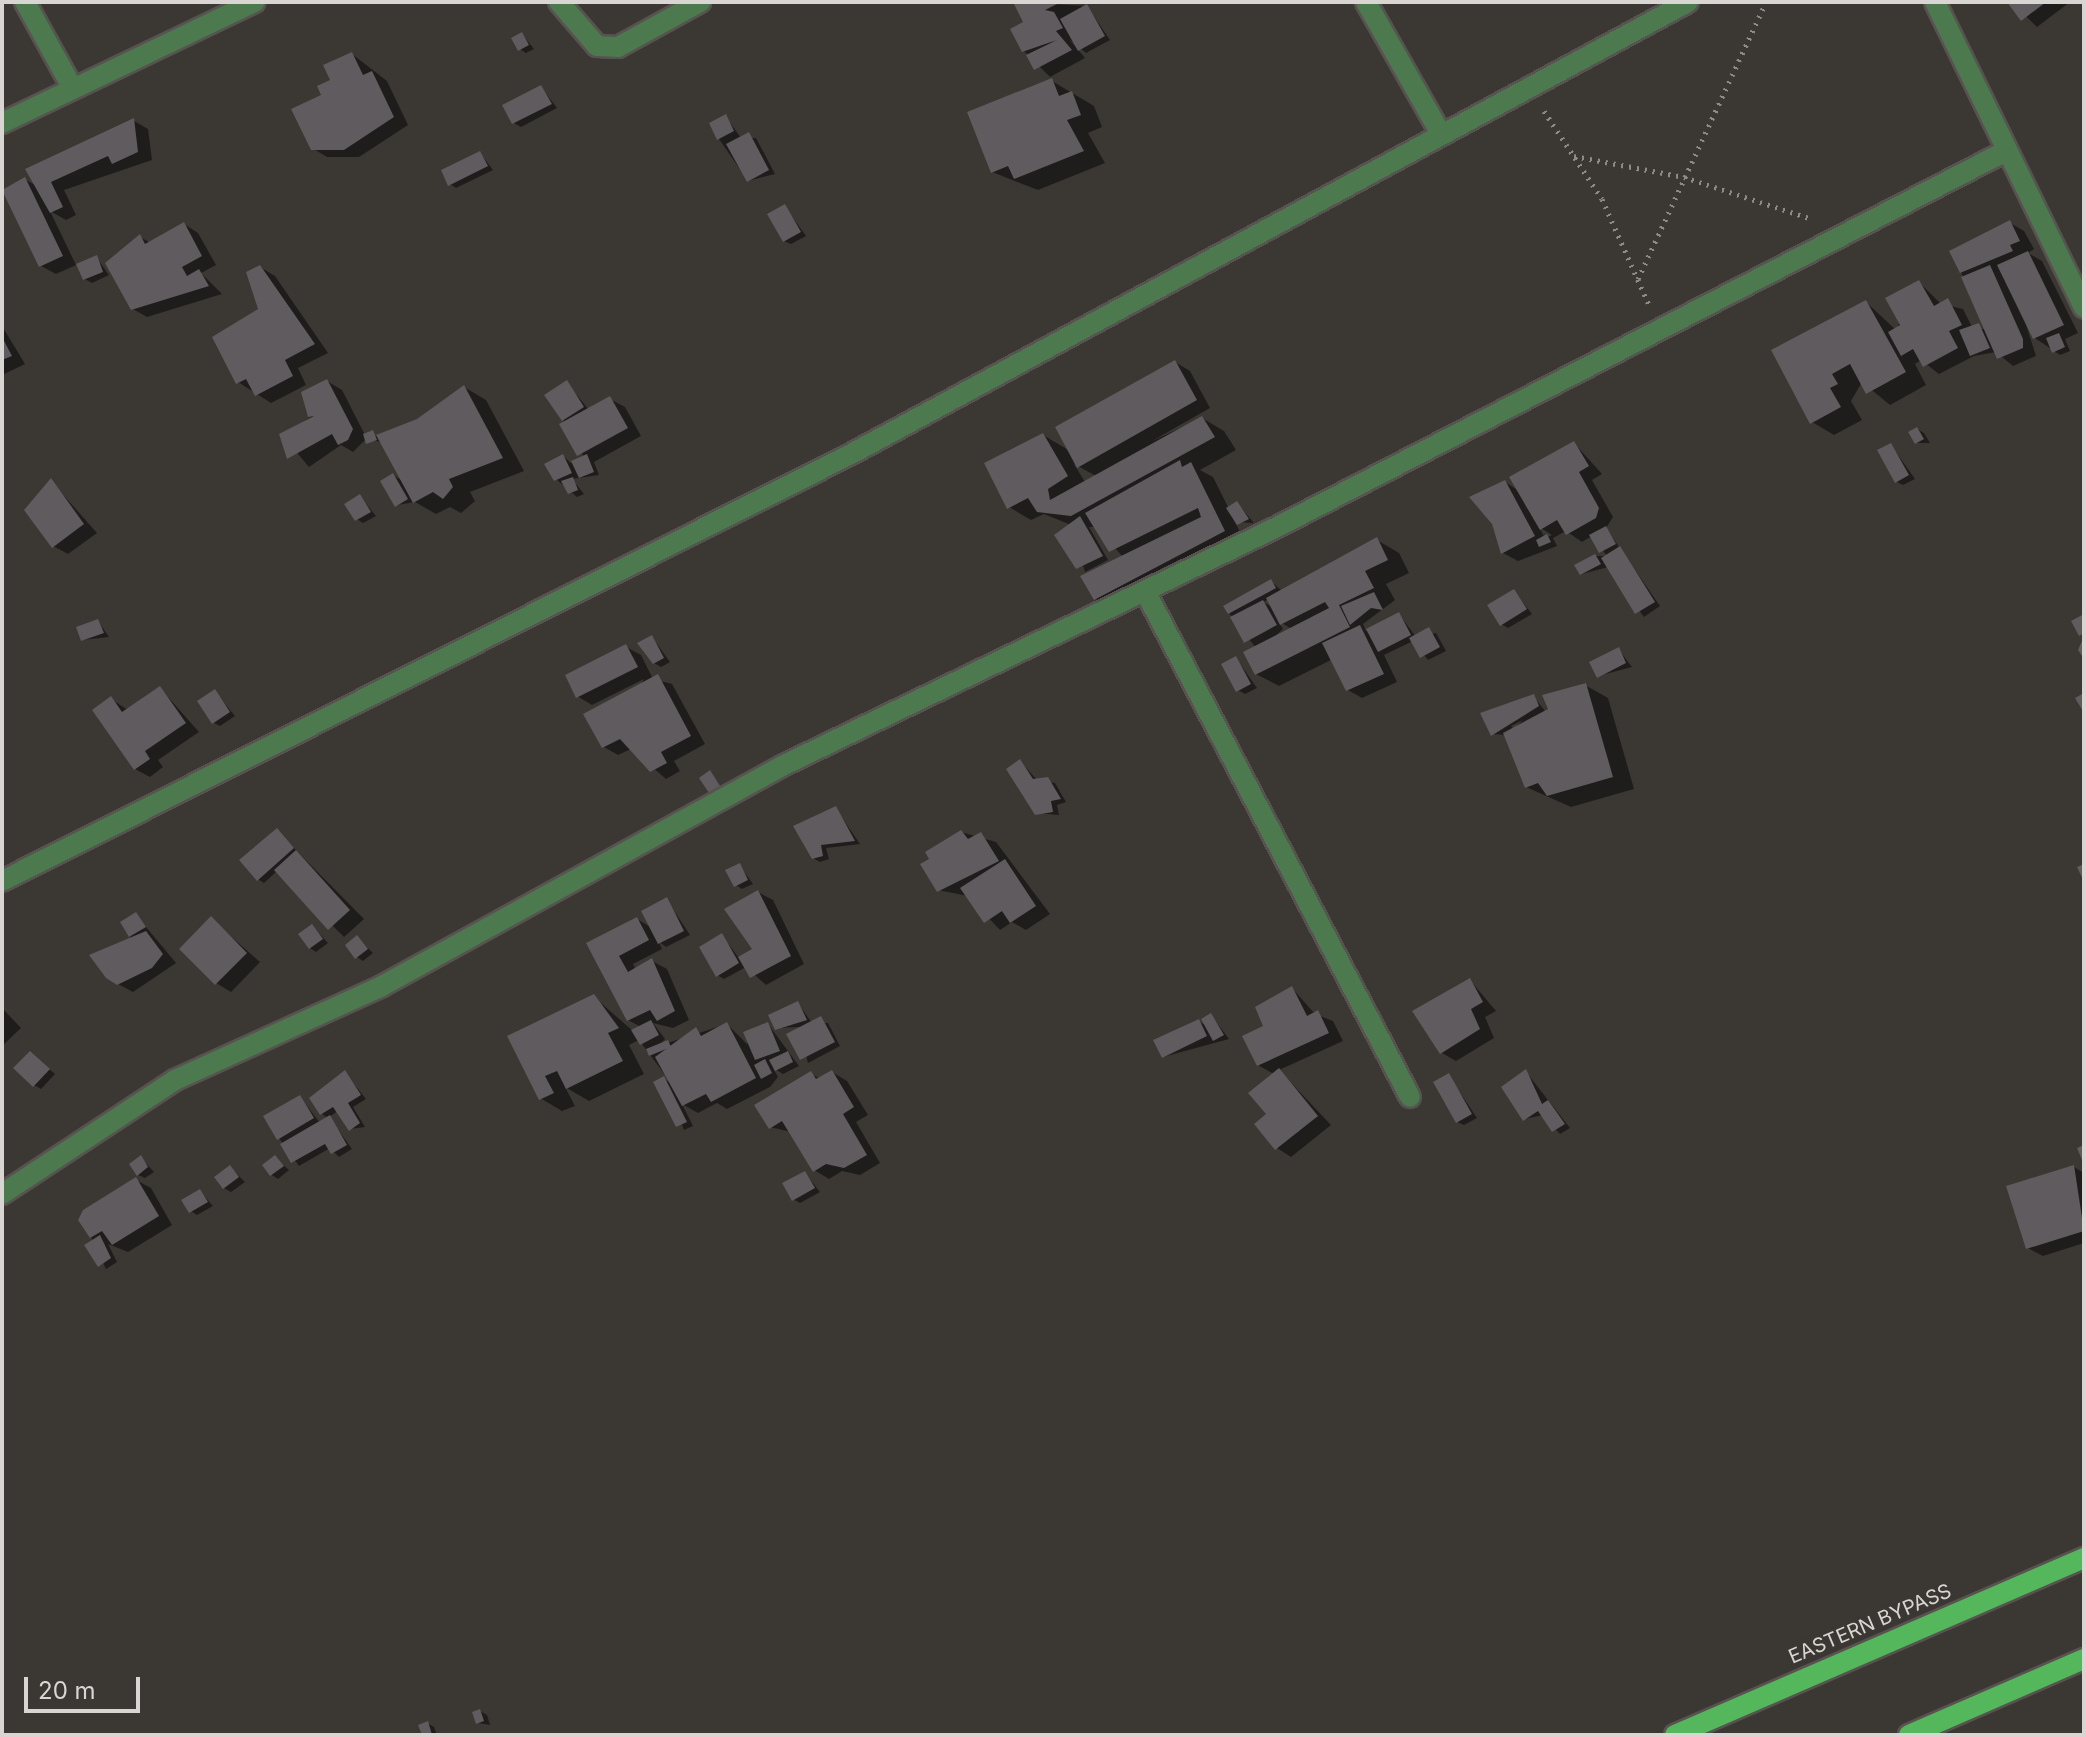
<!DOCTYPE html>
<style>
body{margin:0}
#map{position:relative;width:2086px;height:1737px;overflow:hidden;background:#3b3733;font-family:Inter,sans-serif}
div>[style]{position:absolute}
.shadow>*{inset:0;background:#0007}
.building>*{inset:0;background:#5f5b5f}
.path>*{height:5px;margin-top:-2.5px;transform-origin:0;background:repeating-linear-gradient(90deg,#8e8a88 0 2px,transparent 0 8px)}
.roads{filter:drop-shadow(2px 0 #575350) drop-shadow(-2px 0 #575350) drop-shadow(0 2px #575350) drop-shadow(0 -2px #575350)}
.minor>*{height:20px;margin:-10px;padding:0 10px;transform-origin:10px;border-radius:10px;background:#4c794d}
.major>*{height:20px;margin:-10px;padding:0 10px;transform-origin:10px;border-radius:10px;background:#55b75b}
span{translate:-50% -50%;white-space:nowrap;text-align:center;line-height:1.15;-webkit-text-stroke:6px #3b3733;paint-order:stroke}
.street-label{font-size:20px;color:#d9d5d3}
.frame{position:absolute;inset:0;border:4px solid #d9d5d3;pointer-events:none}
.scale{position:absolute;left:24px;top:1677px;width:116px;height:36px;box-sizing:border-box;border:4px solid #d9d5d3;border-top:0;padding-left:10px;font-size:24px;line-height:28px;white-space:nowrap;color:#d9d5d3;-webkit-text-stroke:6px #3b3733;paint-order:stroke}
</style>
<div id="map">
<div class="shadow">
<div style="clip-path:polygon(1013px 2px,1087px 6px,1110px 40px,1086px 53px,1069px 39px,1085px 58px,1050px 77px,1024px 51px,1026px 23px)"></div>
<div style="clip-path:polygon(2011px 2px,2070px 2px,2037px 27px)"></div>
<div style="clip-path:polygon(522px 34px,534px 49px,526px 53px,520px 49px)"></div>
<div style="clip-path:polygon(352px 54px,387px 81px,408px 125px,359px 157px,327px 157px,312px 148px,324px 96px)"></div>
<div style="clip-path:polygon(1052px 81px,1094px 106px,1102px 127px,1088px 133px,1105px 163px,1038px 190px,992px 172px)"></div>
<div style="clip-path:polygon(541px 87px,557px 108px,521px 127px,514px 123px)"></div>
<div style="clip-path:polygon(726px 117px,741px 138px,756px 138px,775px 174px,748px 181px,719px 139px)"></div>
<div style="clip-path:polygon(134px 121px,148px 129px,152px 160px,64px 190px,76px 215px,66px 220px,50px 211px,76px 265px,56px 274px,41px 266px,4px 189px,24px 179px,37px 186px)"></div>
<div style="clip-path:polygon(480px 153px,493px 170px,456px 188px,450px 184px)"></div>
<div style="clip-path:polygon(785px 207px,806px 236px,791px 244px,784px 241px)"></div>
<div style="clip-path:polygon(2010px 223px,2024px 231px,2034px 249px,2028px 253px,2042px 261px,2078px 333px,2065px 339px,2070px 351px,2060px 355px,2035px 338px,2023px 315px,2036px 356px,2013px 366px,1996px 352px,1974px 356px,1939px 374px,1921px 360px,1915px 364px,1926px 385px,1890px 405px,1862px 382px,1851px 401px,1862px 420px,1834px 435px,1812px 422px,1774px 351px,1866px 302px,1896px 330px,1919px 282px,1941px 304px,1963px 309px,1973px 329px,1986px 329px,1961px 272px)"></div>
<div style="clip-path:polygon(184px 224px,198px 233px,216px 265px,201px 273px,222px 294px,147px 317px,133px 309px,140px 237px,151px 243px)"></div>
<div style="clip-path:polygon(97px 258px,109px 275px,92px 283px,85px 279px)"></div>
<div style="clip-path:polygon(260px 267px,275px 276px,328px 353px,298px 368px,306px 385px,271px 403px,238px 382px,261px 310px)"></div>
<div style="clip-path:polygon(2px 326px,25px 364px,2px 375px)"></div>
<div style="clip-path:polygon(evenodd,1175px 362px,1190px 371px,1210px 408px,1152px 441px,1202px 418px,1224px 431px,1236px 450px,1200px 470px,1213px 477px,1229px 509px,1237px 503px,1254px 523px,1235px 522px,1246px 544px,1118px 611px,1096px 599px,1123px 557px,1096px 527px,1089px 527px,1108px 560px,1085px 572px,1071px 525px,1044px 514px,1031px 520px,1009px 507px,1043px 435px,1070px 451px,1175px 362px,1074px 464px,1096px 476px,1085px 482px,1074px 464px)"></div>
<div style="clip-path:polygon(327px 381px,342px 390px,365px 435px,379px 436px,418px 420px,464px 387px,486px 400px,524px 471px,470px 492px,475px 501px,461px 513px,450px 507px,436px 514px,415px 502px,397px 505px,393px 475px,403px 481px,383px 443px,367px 438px,353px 452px,341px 445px,309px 467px,282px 435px,315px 414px)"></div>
<div style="clip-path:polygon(567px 383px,589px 410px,610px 399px,625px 407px,641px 436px,594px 462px,599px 475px,572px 479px,584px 494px,577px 497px,556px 479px,563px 456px,571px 463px,584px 457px,563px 420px)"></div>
<div style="clip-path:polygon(1917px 429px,1924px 433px,1930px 443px,1917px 443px)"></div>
<div style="clip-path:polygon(evenodd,1574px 443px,1602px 474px,1592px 480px,1613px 517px,1606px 528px,1660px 606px,1644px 617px,1608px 567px,1582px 574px,1595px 556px,1607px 556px,1592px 536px,1582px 542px,1566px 531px,1553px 538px,1557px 546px,1518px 561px,1503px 553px,1505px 482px,1519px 491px,1574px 443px,1539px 527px,1552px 535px,1545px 538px,1539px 527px)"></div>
<div style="clip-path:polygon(1891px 445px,1915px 479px,1903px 485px,1897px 482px)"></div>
<div style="clip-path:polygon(51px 481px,97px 533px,68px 554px,53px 546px)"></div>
<div style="clip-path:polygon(360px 496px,376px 516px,363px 523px,357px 519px)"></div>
<div style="clip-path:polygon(evenodd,1377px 540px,1399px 553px,1409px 573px,1386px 584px,1395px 600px,1363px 624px,1366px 631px,1399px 614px,1416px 637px,1436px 633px,1446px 651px,1428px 660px,1413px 641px,1384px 655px,1397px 682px,1362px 698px,1348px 690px,1333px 659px,1279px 686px,1256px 674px,1256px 648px,1229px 613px,1271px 581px,1282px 591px,1377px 540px,1269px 599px,1274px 608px,1263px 602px,1269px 599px,1377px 540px,1278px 621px,1292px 629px,1271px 640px,1283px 629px,1278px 621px)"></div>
<div style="clip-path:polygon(1514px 591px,1532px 614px,1508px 628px,1501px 624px)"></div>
<div style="clip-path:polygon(98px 621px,109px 637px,82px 640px)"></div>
<div style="clip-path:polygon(652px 637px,670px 662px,661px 667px,654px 663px)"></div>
<div style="clip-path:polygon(626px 647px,641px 655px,653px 679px,672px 684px,705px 744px,674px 761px,680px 771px,666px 779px,631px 749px,618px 755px,604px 747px,644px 679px,592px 705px,577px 696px)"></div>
<div style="clip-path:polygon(1619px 650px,1632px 667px,1598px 676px)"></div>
<div style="clip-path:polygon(1236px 658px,1257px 688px,1245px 694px,1238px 690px)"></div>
<div style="clip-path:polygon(evenodd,1585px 685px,1608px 698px,1634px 789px,1571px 807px,1526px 787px,1506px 735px,1493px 734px,1533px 696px,1546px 712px,1585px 685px,1523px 720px,1514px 729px,1511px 726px,1523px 720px)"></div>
<div style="clip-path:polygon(160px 688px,199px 732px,158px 760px,163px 767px,150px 777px,135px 769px,111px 699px,128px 710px)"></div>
<div style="clip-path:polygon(215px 692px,235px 716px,220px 726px,214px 723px)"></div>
<div style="clip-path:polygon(1020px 761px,1037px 780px,1055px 783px,1066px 802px,1057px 805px,1059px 815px,1036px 813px,1008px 769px)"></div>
<div style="clip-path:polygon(836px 809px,860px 844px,826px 848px,829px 859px,820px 862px,813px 858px)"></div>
<div style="clip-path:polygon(277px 831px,364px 919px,344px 937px,277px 871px,264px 883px,258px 879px)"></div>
<div style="clip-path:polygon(961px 832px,996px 842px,1050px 914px,1026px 930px,1012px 922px,1000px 930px,968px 896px,938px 890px)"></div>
<div style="clip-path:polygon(740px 866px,753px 884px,742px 889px,736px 885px)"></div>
<div style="clip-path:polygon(758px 892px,773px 900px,804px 964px,766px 985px,746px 967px,724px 979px,717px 975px,722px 936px,739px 958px,755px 950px)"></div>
<div style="clip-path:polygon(667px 900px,690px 935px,666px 947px,659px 942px,662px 949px,633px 964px,636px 970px,652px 961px,667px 969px,689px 1020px,673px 1028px,653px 1023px,665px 1039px,658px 1046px,727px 1024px,747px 1044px,768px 1024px,799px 1066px,783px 1074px,773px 1068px,778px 1077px,770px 1087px,727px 1109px,717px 1103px,698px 1113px,682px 1104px,693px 1126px,684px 1130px,664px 1079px,671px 1083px,639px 1040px,629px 1045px,644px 1074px,589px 1101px,565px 1087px,575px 1106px,562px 1111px,540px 1098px,510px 1037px,594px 997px,633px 1031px,641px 1027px,628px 1020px,588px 944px,637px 919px,652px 928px)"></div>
<div style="clip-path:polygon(136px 915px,176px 963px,133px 992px,118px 984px)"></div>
<div style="clip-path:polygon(211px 919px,260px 962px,231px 992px,216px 983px)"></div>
<div style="clip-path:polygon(312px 926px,328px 943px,316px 952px,310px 948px)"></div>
<div style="clip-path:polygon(357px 938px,373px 953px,363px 961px,357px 957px)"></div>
<div style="clip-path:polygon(1470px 980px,1496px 1011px,1485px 1017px,1494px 1038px,1456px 1061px,1442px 1053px)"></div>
<div style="clip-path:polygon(1292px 988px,1315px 1014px,1333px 1021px,1343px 1041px,1279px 1070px,1331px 1125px,1291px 1157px,1277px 1148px,1268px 1115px,1274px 1074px,1258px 1065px)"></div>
<div style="clip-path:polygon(798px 1003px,812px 1023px,828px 1023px,840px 1046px,808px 1063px,799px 1027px,776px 1028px)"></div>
<div style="clip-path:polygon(2px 1008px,21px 1028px,2px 1046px)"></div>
<div style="clip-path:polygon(1211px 1015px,1229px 1039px,1163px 1057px,1198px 1021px,1207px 1026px)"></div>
<div style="clip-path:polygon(30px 1053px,55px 1074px,41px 1089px,34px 1085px)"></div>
<div style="clip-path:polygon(832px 1072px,847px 1081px,868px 1115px,856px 1122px,880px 1163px,860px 1175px,842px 1171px,829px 1179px,814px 1170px,791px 1132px,770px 1127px,811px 1074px,821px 1079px)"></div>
<div style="clip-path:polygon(1526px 1072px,1570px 1128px,1560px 1134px,1543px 1115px,1525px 1119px)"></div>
<div style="clip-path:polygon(345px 1073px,366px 1099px,353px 1107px,365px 1127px,350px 1129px,338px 1111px,329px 1117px,352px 1149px,339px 1157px,330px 1148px,299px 1166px,279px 1138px,300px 1097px,320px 1123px,328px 1118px,322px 1114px)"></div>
<div style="clip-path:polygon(1449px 1076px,1477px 1118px,1464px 1125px,1457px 1122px)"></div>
<div style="clip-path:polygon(141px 1158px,154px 1172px,145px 1178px,138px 1175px)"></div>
<div style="clip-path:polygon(275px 1158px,289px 1170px,278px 1179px,272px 1175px)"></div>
<div style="clip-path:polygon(230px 1167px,245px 1182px,231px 1192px,224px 1188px)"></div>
<div style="clip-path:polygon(2074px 1167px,2084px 1173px,2084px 1243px,2043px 1256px,2028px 1248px)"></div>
<div style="clip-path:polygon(805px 1173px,820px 1192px,800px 1203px,793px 1199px)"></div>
<div style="clip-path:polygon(136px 1180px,151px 1188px,172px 1225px,128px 1252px,108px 1244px,117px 1262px,106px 1269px,91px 1237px)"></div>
<div style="clip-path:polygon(200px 1191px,213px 1206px,197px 1215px,191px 1211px)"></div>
<div style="clip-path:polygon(480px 1711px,487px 1715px,490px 1725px,478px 1723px)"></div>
<div style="clip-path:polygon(427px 1723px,434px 1727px,437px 1735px,424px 1735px)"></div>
</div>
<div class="building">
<div style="clip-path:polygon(1013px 2px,1061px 2px,1045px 10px,1054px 12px,1063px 28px,1056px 31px,1072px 50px,1034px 70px,1026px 55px,1057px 40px,1022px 52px,1010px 29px,1023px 22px)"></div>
<div style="clip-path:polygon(2007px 2px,2046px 2px,2021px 21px)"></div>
<div style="clip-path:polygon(1087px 4px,1105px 36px,1078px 51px,1060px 19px)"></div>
<div style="clip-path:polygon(522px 32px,529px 45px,518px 51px,511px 38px)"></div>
<div style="clip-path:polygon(352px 52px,363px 75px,372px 71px,394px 117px,344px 150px,311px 150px,291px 109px,321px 95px,317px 86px,330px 80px,323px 65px)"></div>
<div style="clip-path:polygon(1052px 78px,1059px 96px,1072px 91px,1081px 115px,1067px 120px,1084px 151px,1014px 179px,1008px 166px,991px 173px,967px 112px)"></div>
<div style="clip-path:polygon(541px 85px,552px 104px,512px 124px,502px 105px)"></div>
<div style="clip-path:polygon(726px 114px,734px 131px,717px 140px,709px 123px)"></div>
<div style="clip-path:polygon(134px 118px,138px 152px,112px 164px,108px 156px,51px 182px,63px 207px,50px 213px,25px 169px)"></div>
<div style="clip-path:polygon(749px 132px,769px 170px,747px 182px,726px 144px)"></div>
<div style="clip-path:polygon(480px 151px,488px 166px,448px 186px,441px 170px)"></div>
<div style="clip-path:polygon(25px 177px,63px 256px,39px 267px,2px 190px)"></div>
<div style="clip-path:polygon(785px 204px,801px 232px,783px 242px,767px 214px)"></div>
<div style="clip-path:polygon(2010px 220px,2020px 241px,2010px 245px,2013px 251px,1960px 273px,1949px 251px)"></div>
<div style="clip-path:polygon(184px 222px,202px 256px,182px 267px,187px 276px,199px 269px,209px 286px,131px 310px,105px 263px,140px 234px,145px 244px)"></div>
<div style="clip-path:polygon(2028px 251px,2064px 325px,2033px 339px,1997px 265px)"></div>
<div style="clip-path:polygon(97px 255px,103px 272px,83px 280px,76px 264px)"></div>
<div style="clip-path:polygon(260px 265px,315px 344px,285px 360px,293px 376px,255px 396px,246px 379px,236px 384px,212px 337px,258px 309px,246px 272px)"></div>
<div style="clip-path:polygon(1990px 265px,2023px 339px,2023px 348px,1997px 359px,1961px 277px)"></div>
<div style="clip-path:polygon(1919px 280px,1934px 306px,1948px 298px,1962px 325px,1949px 331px,1958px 348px,1923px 367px,1913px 349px,1901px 356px,1888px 332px,1900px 325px,1885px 298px)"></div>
<div style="clip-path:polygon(1866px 300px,1906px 372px,1866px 394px,1850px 364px,1832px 374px,1838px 384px,1830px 388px,1841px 407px,1810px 424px,1771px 350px)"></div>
<div style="clip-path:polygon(1979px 323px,1990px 348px,1970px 356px,1959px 330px)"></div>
<div style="clip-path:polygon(2059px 333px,2065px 347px,2052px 353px,2046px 338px)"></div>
<div style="clip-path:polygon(2px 337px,12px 356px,2px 360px)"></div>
<div style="clip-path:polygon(1175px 360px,1197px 400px,1077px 468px,1055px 427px)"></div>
<div style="clip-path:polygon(327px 379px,353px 429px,348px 440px,338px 445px,332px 434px,287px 459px,279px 434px,314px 416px,308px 417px,301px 392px)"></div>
<div style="clip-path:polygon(567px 380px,584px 407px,562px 421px,544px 395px)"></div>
<div style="clip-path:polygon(464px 385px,503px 458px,449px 479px,453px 487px,443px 499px,433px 492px,413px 503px,376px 435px,417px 419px)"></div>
<div style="clip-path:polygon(610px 396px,628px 428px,577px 456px,559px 424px)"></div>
<div style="clip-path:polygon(1202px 416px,1215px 437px,1071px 516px,1037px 512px,1028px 498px,1007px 509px,984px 463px,1043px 433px,1068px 476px,1048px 489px,1050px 500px)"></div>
<div style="clip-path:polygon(1917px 427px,1924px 439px,1915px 444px,1908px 432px)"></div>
<div style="clip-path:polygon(373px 430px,377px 440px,366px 444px,363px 434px)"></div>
<div style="clip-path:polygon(1574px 441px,1589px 466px,1579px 472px,1599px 508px,1596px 518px,1566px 535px,1557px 520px,1540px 530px,1509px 477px)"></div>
<div style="clip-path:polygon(1891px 443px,1909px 475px,1895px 483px,1877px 450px)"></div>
<div style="clip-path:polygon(563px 454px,572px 473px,554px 481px,544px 464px)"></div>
<div style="clip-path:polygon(587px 454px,594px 472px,579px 478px,571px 461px)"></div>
<div style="clip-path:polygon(1180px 460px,1182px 467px,1191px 462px,1225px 531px,1094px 600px,1080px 576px,1201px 517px,1198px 508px,1109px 552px,1085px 513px)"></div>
<div style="clip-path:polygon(393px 473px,408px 499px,395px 507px,380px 481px)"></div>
<div style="clip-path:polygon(573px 477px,578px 490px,568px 494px,561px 481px)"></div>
<div style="clip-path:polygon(51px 478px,84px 524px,52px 548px,24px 510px)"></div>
<div style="clip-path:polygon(1505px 480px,1535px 536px,1501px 554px,1492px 524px,1469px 497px)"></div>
<div style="clip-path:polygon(360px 494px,371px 512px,355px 521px,344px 504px)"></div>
<div style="clip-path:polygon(1237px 501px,1249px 519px,1237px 525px,1226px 508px)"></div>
<div style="clip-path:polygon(1080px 516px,1103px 556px,1076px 569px,1054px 535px)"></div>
<div style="clip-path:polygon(1606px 526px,1616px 544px,1599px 553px,1589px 535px)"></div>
<div style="clip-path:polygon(1547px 534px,1551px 542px,1539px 547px,1536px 540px)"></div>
<div style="clip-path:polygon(1377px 537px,1388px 560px,1365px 571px,1374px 588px,1339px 605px,1350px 627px,1255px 675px,1243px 652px,1329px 608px,1325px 602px,1280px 625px,1266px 598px)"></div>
<div style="clip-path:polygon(1620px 546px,1655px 602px,1635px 614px,1601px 558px)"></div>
<div style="clip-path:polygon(1595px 554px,1601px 564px,1580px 575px,1574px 565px)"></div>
<div style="clip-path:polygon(1271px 579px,1276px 588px,1228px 614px,1223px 606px)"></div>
<div style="clip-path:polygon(1514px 589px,1527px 609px,1500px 626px,1487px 605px)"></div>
<div style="clip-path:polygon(1374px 592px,1383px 610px,1371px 608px,1350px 625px,1341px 606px)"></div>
<div style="clip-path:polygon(1263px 600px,1277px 625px,1244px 643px,1230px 617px)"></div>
<div style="clip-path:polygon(1399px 612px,1411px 635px,1378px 652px,1366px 629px)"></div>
<div style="clip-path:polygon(2084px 614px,2084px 633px,2079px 636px,2071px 621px)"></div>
<div style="clip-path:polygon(98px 619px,104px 633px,81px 641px,76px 627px)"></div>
<div style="clip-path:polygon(1360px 625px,1384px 674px,1346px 691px,1322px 643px)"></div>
<div style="clip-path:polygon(1429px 627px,1440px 647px,1420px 658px,1409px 638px)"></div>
<div style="clip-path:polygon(652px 635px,664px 658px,653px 664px,637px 643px)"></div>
<div style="clip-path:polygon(2084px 636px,2084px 659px,2078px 650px)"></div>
<div style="clip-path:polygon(626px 644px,638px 667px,576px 698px,565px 675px)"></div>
<div style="clip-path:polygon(1619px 647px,1626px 663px,1597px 678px,1589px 662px)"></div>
<div style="clip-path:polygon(1236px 656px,1251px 684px,1236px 692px,1221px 664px)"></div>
<div style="clip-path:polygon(658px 674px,691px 736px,661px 752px,667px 763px,650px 772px,620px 739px,602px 748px,583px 714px)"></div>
<div style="clip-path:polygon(1586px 683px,1613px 777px,1547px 796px,1538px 783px,1525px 788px,1503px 733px,1548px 709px,1542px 695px)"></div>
<div style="clip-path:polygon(160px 686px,186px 723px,145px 751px,150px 759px,134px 770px,92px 710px,111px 696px,122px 712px)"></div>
<div style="clip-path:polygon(215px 689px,230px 712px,212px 724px,197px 701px)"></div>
<div style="clip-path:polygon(2084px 693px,2084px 713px,2075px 698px)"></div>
<div style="clip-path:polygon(1534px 694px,1539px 706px,1491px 736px,1480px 713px)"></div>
<div style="clip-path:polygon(1020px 759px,1033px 779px,1048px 777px,1061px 799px,1051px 801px,1053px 812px,1035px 815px,1006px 769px)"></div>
<div style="clip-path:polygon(710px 770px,722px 789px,711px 796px,699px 778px)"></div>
<div style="clip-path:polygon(836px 806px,855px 841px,821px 845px,823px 856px,812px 859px,793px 826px)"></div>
<div style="clip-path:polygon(277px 828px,294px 848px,257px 881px,239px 860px)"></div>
<div style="clip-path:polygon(961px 830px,968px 839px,981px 832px,999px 861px,937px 892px,920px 864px,929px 859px,925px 852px)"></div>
<div style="clip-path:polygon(296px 850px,350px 910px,328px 930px,274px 870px)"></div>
<div style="clip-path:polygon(1005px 859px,1036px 906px,1010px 923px,1002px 911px,984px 923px,960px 888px)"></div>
<div style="clip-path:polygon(740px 863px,748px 880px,734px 887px,725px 870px)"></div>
<div style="clip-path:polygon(2084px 864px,2084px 882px,2077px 867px)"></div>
<div style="clip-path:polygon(758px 890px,791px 956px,750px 978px,738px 957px,752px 949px,724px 909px)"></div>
<div style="clip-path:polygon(667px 897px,684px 931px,658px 944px,641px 911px)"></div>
<div style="clip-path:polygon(136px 912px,146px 927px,129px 937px,120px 922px)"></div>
<div style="clip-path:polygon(211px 916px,247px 953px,215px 985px,179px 949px)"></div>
<div style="clip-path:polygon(637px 917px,649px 940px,619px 956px,628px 972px,652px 958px,675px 1011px,657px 1021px,650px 1010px,627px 1021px,586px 943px)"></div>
<div style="clip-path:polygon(312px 924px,323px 939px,309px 949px,298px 934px)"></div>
<div style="clip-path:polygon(146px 931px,163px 954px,152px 968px,117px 985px,106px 978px,89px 955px)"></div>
<div style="clip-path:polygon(722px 933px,739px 963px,716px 977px,699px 947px)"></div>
<div style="clip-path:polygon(357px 935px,368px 949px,355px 959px,345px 945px)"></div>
<div style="clip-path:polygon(1470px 978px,1483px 1002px,1471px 1009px,1480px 1029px,1440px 1054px,1412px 1011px)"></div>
<div style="clip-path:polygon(1292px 986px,1307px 1016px,1318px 1010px,1329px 1033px,1257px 1066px,1242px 1036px,1263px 1026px,1255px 1007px)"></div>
<div style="clip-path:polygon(594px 994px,619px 1028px,608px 1033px,623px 1061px,566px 1089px,557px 1071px,545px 1076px,554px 1093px,539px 1100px,507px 1036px)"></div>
<div style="clip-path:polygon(798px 1001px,807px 1020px,775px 1030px,768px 1015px)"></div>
<div style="clip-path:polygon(1211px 1013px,1224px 1035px,1213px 1041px,1201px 1019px)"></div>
<div style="clip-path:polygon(821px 1016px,835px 1042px,800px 1060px,786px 1034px)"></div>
<div style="clip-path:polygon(1199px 1019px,1207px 1036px,1162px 1058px,1153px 1040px)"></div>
<div style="clip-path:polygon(651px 1020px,659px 1035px,640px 1045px,631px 1030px)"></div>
<div style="clip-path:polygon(727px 1022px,756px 1078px,711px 1102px,706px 1094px,682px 1106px,655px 1057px,696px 1027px,701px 1036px)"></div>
<div style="clip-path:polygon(768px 1022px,780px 1051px,755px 1060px,743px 1032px)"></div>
<div style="clip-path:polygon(668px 1040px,671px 1047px,649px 1056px,646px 1049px)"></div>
<div style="clip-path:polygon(30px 1051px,50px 1069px,33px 1087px,13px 1068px)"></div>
<div style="clip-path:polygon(788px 1051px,793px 1062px,775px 1071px,769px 1060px)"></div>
<div style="clip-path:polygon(765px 1059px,772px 1073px,761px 1079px,754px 1065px)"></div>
<div style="clip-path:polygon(1279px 1068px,1318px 1116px,1275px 1150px,1254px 1124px,1266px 1114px,1248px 1093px)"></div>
<div style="clip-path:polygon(1526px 1069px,1542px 1104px,1548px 1100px,1565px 1124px,1552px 1132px,1538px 1111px,1523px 1121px,1501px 1087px)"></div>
<div style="clip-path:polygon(345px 1070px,361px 1095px,348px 1103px,360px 1123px,349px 1131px,333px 1107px,320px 1115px,309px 1098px)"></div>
<div style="clip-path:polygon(832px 1070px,854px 1107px,843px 1114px,867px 1155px,844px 1168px,826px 1164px,813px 1172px,782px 1121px,769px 1129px,754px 1105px,811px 1071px,816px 1079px)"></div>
<div style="clip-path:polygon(1449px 1073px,1472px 1114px,1456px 1123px,1433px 1082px)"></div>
<div style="clip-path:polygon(664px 1076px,687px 1122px,676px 1127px,653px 1082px)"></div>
<div style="clip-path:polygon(300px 1095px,314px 1118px,277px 1140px,263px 1116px)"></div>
<div style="clip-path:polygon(330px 1115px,347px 1145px,331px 1154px,325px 1144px,291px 1163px,280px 1144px)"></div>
<div style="clip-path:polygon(2084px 1145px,2084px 1165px,2077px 1148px)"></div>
<div style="clip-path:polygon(141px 1155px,148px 1167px,137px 1176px,129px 1164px)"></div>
<div style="clip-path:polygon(275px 1155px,284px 1166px,270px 1176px,262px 1165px)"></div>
<div style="clip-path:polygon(230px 1165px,239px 1177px,223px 1189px,214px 1177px)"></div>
<div style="clip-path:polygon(2074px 1165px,2084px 1231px,2026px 1249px,2006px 1186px)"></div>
<div style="clip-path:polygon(805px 1171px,815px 1188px,792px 1201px,782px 1183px)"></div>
<div style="clip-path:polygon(136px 1177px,159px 1216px,112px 1245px,102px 1231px,90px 1238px,78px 1220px,83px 1210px)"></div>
<div style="clip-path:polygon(200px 1189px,208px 1202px,189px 1213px,181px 1200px)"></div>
<div style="clip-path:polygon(100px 1235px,111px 1258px,98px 1267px,84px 1245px)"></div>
<div style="clip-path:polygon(480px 1709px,484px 1721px,476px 1724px,472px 1712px)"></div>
<div style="clip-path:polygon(428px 1721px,432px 1735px,422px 1735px,418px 1725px)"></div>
</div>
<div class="path">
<div style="left:1544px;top:111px;width:105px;rotate:56.6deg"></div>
<div style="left:1602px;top:199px;width:116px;rotate:66.1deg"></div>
<div style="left:1574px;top:156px;width:112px;rotate:10.8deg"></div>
<div style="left:1684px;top:177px;width:132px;rotate:18.2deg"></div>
<div style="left:1638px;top:279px;width:305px;rotate:-65.2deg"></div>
</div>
<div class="roads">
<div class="minor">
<div style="left:25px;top:2px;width:99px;rotate:61.1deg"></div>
<div style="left:559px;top:2px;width:58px;rotate:49.2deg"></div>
<div style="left:597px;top:46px;width:21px;rotate:3deg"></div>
<div style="left:618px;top:47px;width:94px;rotate:-28.8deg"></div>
<div style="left:1366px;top:2px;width:150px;rotate:60.4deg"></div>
<div style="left:1935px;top:2px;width:340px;rotate:64deg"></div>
<div style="left:2px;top:123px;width:280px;rotate:-25.6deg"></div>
<div style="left:1145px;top:591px;width:571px;rotate:62.36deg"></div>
<div style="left:2px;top:881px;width:950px;rotate:-26.7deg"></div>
<div style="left:851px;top:454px;width:951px;rotate:-28.37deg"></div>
<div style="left:2px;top:1194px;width:207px;rotate:-33.4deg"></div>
<div style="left:175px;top:1080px;width:227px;rotate:-24.4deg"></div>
<div style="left:382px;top:986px;width:459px;rotate:-28.8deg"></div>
<div style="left:784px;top:765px;width:545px;rotate:-25.77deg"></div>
<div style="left:1275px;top:528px;width:820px;rotate:-27.28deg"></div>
</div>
<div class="major">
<div style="left:1675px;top:1735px;width:446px;rotate:-23.4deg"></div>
<div style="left:1909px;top:1735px;width:191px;rotate:-23.5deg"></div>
</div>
</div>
<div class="street-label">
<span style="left:1870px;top:1624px;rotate:-23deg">EASTERN BYPASS</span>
</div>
<div class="frame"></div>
<div class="scale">20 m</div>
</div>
